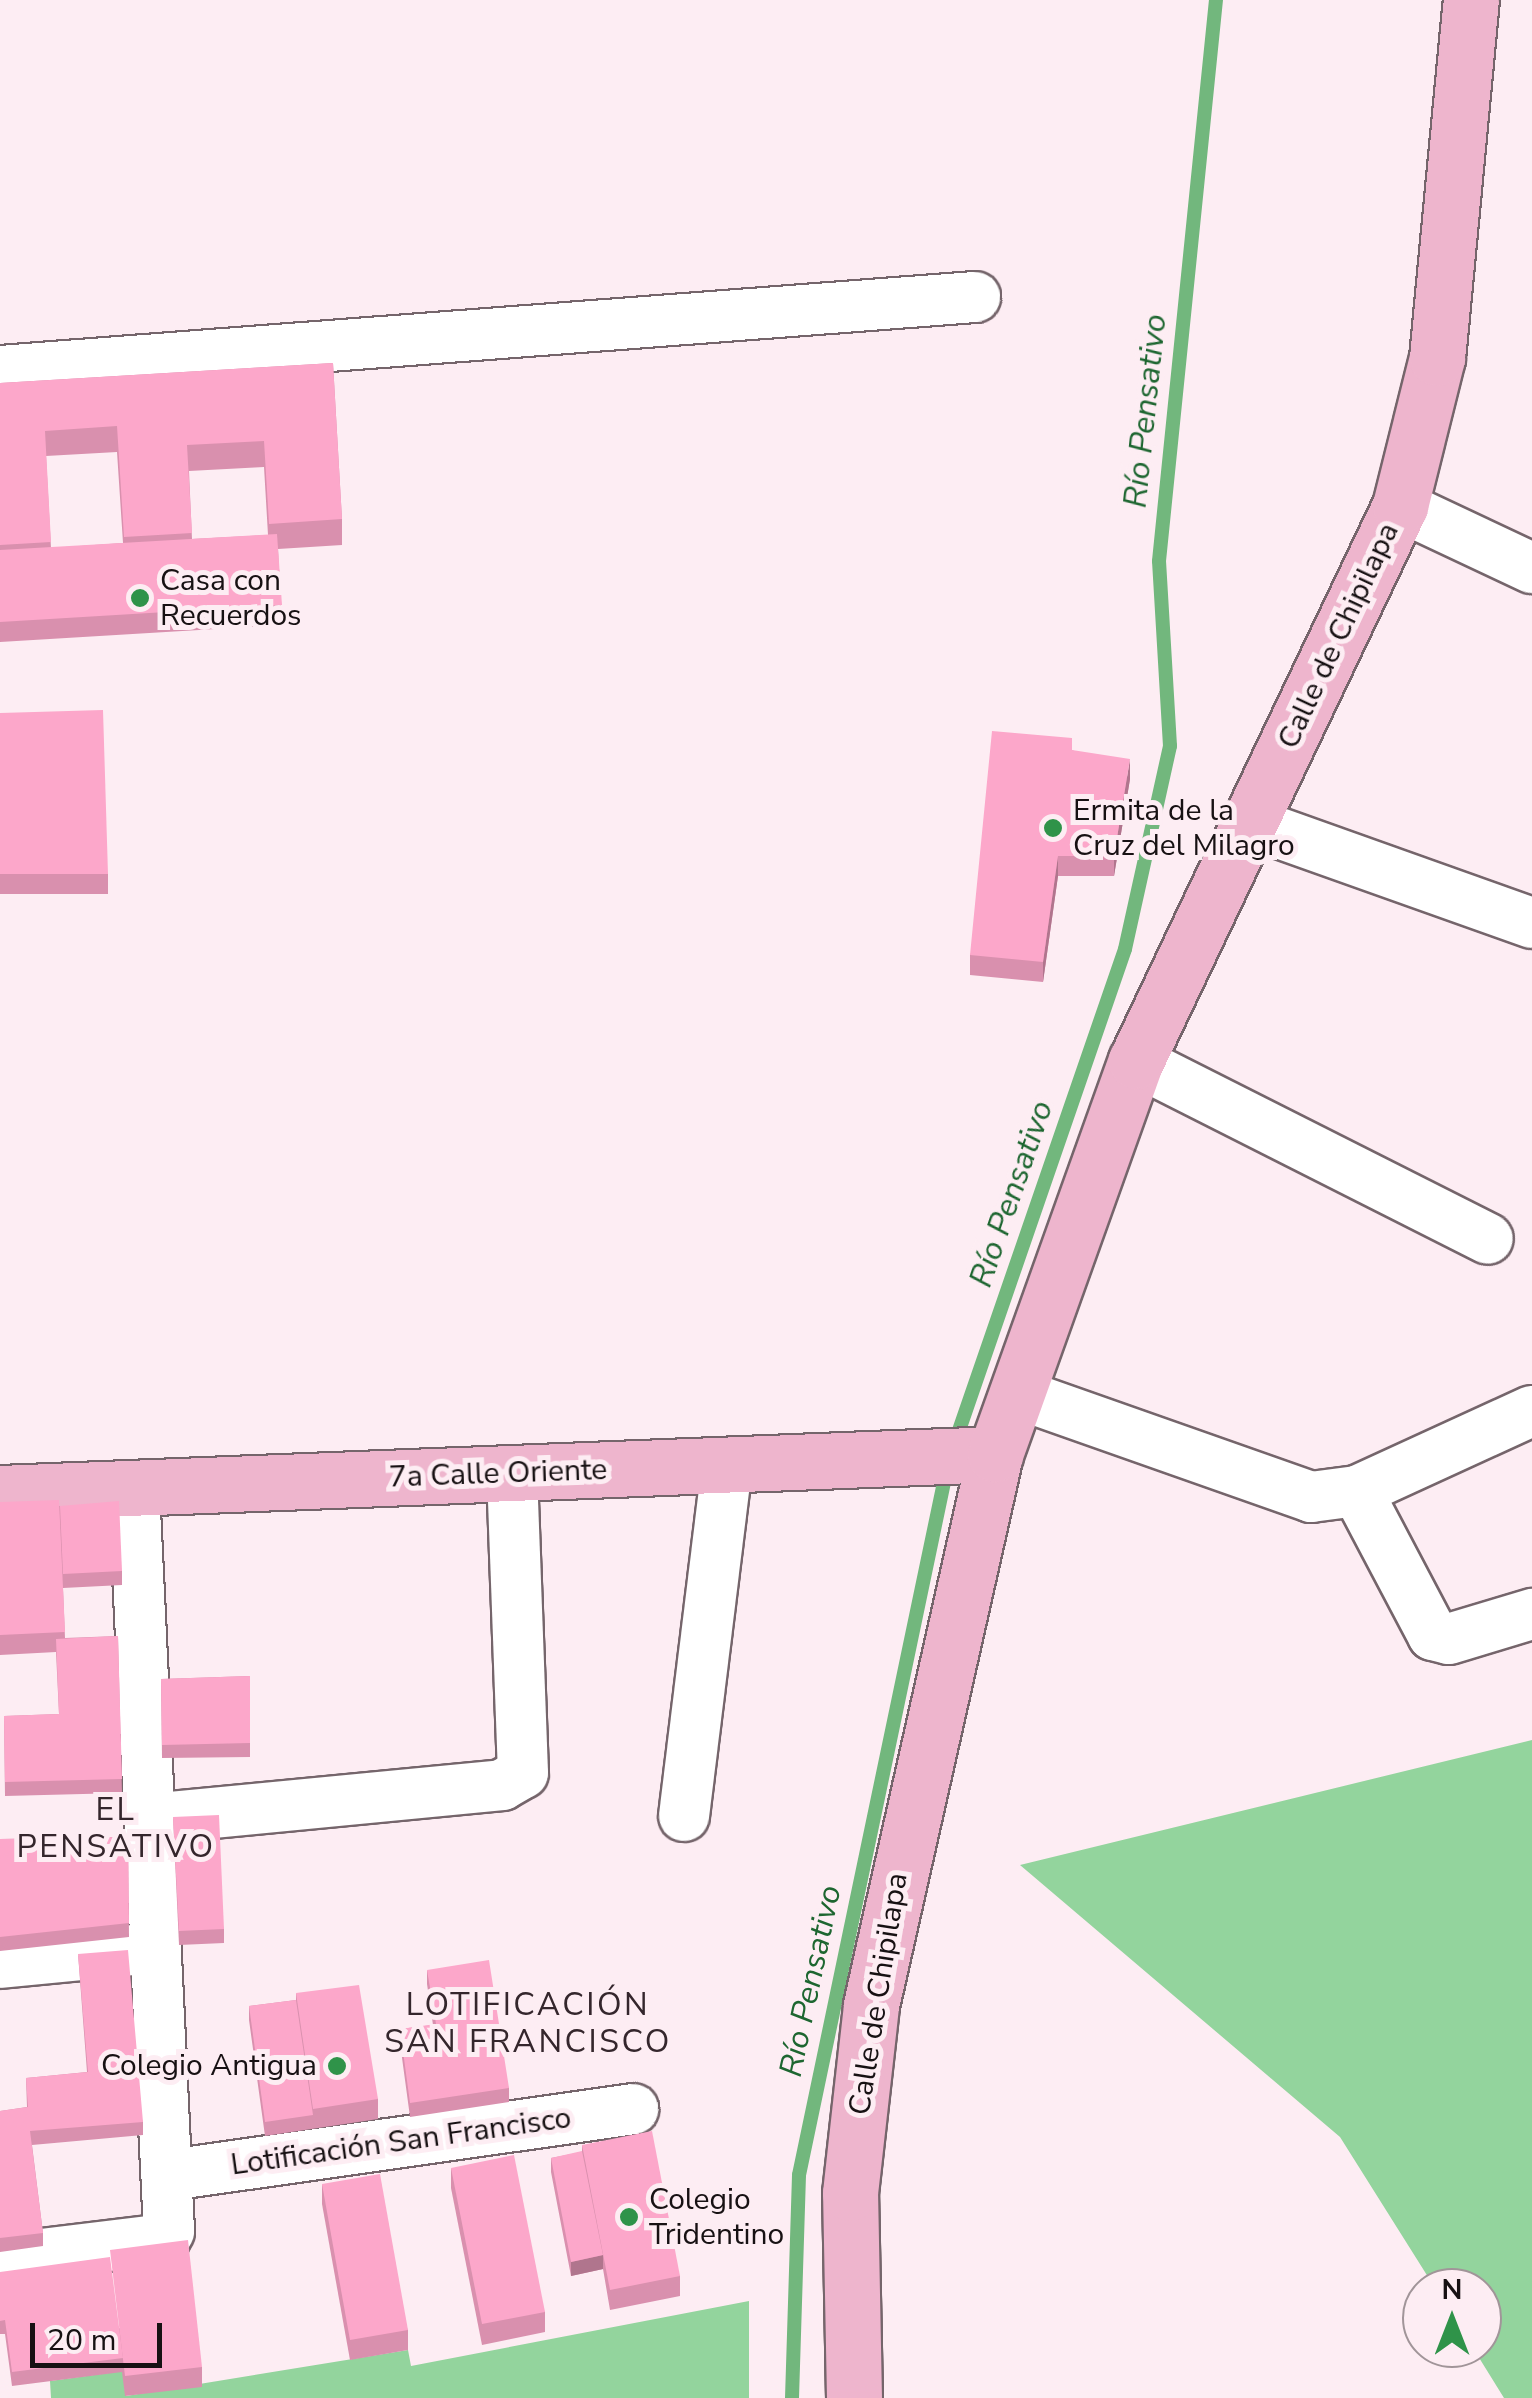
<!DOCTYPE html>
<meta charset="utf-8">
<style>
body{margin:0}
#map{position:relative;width:1532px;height:2398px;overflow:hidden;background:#fdedf3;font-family:"Nunito Sans",sans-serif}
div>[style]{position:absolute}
.green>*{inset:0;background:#93d49d}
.stream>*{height:14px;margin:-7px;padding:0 7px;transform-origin:7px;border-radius:7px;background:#72b77d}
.roads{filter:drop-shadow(2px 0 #75656b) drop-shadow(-2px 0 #75656b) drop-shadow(0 2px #75656b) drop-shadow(0 -2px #75656b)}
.minor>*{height:50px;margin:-25px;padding:0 25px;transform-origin:25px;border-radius:25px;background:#fff}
.major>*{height:55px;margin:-27.5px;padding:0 27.5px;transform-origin:27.5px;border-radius:27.5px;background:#eeb5cd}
.wall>*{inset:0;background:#d990ae}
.shaded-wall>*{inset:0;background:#b0758d}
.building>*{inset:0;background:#fca7ca}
.dots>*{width:28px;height:28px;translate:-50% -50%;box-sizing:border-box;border:5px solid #fdedf3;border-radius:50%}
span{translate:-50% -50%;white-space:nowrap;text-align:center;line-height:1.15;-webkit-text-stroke:10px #fdedf3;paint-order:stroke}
.poi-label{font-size:30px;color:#171113}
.left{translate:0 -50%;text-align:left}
.right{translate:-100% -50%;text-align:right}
.street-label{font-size:30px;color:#171113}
.water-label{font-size:32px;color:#1d6630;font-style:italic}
.neighbourhood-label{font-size:32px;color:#34262c;letter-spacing:2.5px}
.north{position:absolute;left:1402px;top:2268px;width:100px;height:100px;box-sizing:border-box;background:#fdedf3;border:2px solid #a19599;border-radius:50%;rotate:0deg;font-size:28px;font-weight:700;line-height:40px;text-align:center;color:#171113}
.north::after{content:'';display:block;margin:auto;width:35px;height:45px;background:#2f9349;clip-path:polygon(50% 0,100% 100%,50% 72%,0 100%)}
.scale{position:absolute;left:30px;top:2323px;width:132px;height:45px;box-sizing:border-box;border:5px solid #171113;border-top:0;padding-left:12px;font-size:30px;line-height:35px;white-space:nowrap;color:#171113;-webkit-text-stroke:8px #fdedf3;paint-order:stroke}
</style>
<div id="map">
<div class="green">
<div style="clip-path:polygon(1532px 1740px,1532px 2398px,1504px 2398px,1473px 2348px,1482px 2348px,1482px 2288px,1435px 2288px,1340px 2137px,1020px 1865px)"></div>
<div style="clip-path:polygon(749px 2301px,749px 2398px,51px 2398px,50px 2381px,123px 2371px,126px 2396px,408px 2350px,411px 2366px)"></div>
</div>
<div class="stream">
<div style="left:955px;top:1442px;width:521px;rotate:-70.97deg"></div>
<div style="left:1125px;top:949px;width:208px;rotate:-77.5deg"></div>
<div style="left:1170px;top:746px;width:185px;rotate:-93.4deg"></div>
<div style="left:1159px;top:561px;width:564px;rotate:-84.2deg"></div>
<div style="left:792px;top:2398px;width:223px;rotate:-88.2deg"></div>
<div style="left:799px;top:2175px;width:722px;rotate:-78.18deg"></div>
</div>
<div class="roads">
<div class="minor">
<div style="left:0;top:371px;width:978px;rotate:-4.34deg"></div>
<div style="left:1400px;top:506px;width:146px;rotate:25.2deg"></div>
<div style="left:1251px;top:823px;width:298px;rotate:19.6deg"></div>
<div style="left:1136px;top:1061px;width:394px;rotate:26.8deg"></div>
<div style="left:1016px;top:1393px;width:313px;rotate:19.4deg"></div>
<div style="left:1311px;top:1497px;width:46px;rotate:-7.4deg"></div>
<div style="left:1357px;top:1491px;width:192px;rotate:-24.6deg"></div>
<div style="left:1357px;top:1491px;width:163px;rotate:62.2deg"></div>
<div style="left:1433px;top:1635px;width:16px;rotate:14deg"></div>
<div style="left:1449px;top:1639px;width:87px;rotate:-16.8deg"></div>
<div style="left:684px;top:1816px;width:355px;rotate:-83deg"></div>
<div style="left:150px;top:1819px;width:354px;rotate:-5.5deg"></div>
<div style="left:502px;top:1785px;width:24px;rotate:-30deg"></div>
<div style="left:523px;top:1773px;width:300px;rotate:-92.1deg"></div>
<div style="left:0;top:1963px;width:144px;rotate:-5.6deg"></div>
<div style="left:170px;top:2175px;width:468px;rotate:-8.1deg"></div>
<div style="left:0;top:2259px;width:166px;rotate:-6.9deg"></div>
<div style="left:165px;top:2239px;width:9px;rotate:-63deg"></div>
<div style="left:169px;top:2231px;width:744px;rotate:-92.7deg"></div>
</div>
<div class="major">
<div style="left:0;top:1493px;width:996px;rotate:-2.24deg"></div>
<div style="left:854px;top:2398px;width:205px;rotate:-91.1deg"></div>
<div style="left:850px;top:2193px;width:189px;rotate:-83.6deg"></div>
<div style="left:871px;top:2005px;width:565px;rotate:-77.32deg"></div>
<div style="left:995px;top:1454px;width:418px;rotate:-70.3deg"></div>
<div style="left:1136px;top:1061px;width:615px;rotate:-64.56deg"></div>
<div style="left:1400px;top:506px;width:153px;rotate:-76deg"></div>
<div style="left:1437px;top:358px;width:360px;rotate:-84.6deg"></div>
</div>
</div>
<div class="wall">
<div style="clip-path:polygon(evenodd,333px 363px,342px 519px,342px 545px,278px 549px,282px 625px,0 642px,0 383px,333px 363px,117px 452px,123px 543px,51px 548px,46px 456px,117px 452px,333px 363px,264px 467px,268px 535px,192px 539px,189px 471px,264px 467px)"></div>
<div style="clip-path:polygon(0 713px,108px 874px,108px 894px,0 894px)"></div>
<div style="clip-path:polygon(1072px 750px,1130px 779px,1114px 876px,1058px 876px,1043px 982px,970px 975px,970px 955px)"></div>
<div style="clip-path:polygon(0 1502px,60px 1506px,122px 1571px,122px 1585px,63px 1588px,65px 1638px,118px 1636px,122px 1793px,5px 1796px,4px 1716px,59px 1714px,56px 1652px,0 1655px)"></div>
<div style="clip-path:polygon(250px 1676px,250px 1757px,162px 1758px,161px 1679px)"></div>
<div style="clip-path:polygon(173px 1817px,224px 1929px,224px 1943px,179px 1945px)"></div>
<div style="clip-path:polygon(128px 1837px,129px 1937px,0 1951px,0 1839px)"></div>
<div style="clip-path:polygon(78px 1954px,143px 2122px,143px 2135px,32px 2145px,43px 2233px,43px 2246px,0 2252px,0 2111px,27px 2107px,26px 2078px,87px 2072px)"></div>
<div style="clip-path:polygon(427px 1970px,509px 2088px,509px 2102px,410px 2117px,400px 2043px,400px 2029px,433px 2025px,427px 1984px)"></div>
<div style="clip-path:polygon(296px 1993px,378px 2099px,378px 2119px,265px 2136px,249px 2020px,249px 2006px,296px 2000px)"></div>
<div style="clip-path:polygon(582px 2145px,680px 2276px,680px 2296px,610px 2310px,603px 2269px,571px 2276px,551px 2172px,551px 2158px,582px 2152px)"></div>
<div style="clip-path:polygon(451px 2168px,545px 2312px,545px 2332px,482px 2345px,451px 2188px)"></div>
<div style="clip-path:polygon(322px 2184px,408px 2330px,408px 2350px,350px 2360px,322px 2204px)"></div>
<div style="clip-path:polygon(0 2272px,202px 2367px,202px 2387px,125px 2396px,122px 2372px,12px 2386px,5px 2334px,0 2334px)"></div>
</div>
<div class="shaded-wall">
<div style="clip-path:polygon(1130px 759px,1130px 779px,1114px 876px,1114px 856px)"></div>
<div style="clip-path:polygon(1058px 856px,1058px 876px,1043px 982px,1043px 962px)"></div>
<div style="clip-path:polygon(603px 2255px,603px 2269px,571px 2276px,571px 2262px)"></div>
</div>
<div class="building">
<div style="clip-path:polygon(333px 363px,342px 519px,269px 524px,264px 441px,187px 445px,192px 533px,124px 537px,117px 426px,45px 431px,51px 542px,0 545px,0 383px)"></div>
<div style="clip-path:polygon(277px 534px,282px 605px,0 622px,0 550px)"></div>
<div style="clip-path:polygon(103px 710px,108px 874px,0 874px,0 713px)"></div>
<div style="clip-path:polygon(992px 731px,1072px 738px,1072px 750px,1130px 759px,1114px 856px,1058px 856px,1043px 962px,970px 955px)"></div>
<div style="clip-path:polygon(59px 1500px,65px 1632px,0 1635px,0 1502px)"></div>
<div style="clip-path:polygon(119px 1501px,122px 1571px,63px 1574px,60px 1506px)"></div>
<div style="clip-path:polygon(118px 1636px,122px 1779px,5px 1782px,4px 1716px,59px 1714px,56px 1639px)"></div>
<div style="clip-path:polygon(250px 1676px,250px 1743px,162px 1745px,161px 1679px)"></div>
<div style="clip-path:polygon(219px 1815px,224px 1929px,179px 1931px,173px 1817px)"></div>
<div style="clip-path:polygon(128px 1837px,129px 1923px,0 1937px,0 1839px)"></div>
<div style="clip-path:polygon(128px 1950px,143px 2122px,30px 2131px,43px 2233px,0 2238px,0 2111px,28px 2107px,26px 2078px,88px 2072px,78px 1954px)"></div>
<div style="clip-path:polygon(489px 1960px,509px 2088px,410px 2103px,400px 2029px,436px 2024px,427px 1970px)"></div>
<div style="clip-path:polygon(359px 1985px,378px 2099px,313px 2109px,296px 1993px)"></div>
<div style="clip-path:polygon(296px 2000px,313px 2115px,265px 2122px,249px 2006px)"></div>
<div style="clip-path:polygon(652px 2131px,680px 2276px,610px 2290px,582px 2145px)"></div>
<div style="clip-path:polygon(582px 2151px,603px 2255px,571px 2262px,551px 2158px)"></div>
<div style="clip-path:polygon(514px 2155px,545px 2312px,482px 2324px,451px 2168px)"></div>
<div style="clip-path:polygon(380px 2174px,408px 2330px,350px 2340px,322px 2184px)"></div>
<div style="clip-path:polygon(188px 2240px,202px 2367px,125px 2376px,110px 2250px)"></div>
<div style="clip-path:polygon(110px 2257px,123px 2358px,12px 2372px,5px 2320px,0 2321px,0 2272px)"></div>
</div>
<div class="dots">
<div style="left:140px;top:598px;background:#2f9349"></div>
<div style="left:1053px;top:828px;background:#2f9349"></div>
<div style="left:337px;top:2066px;background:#2f9349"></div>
<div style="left:629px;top:2217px;background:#2f9349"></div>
</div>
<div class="poi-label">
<span class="left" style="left:160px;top:598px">Casa con<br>Recuerdos</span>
<span class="left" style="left:1073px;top:828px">Ermita de la<br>Cruz del Milagro</span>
<span class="right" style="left:317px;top:2066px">Colegio Antigua</span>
<span class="left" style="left:649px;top:2217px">Colegio<br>Tridentino</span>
</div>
<div class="street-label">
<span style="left:1339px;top:636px;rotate:-65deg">Calle de Chipilapa</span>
<span style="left:498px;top:1474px;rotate:-2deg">7a Calle Oriente</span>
<span style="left:879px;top:1994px;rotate:-81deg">Calle de Chipilapa</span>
<span style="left:401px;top:2142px;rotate:-8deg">Lotificación San Francisco</span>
</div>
<div class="water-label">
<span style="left:1146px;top:411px;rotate:-84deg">Río Pensativo</span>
<span style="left:1012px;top:1194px;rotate:-71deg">Río Pensativo</span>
<span style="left:811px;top:1981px;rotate:-78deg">Río Pensativo</span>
</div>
<div class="neighbourhood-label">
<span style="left:116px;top:1829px">EL<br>PENSATIVO</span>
<span style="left:528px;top:2024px">LOTIFICACIÓN<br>SAN FRANCISCO</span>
</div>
<div class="north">N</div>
<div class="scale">20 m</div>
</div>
